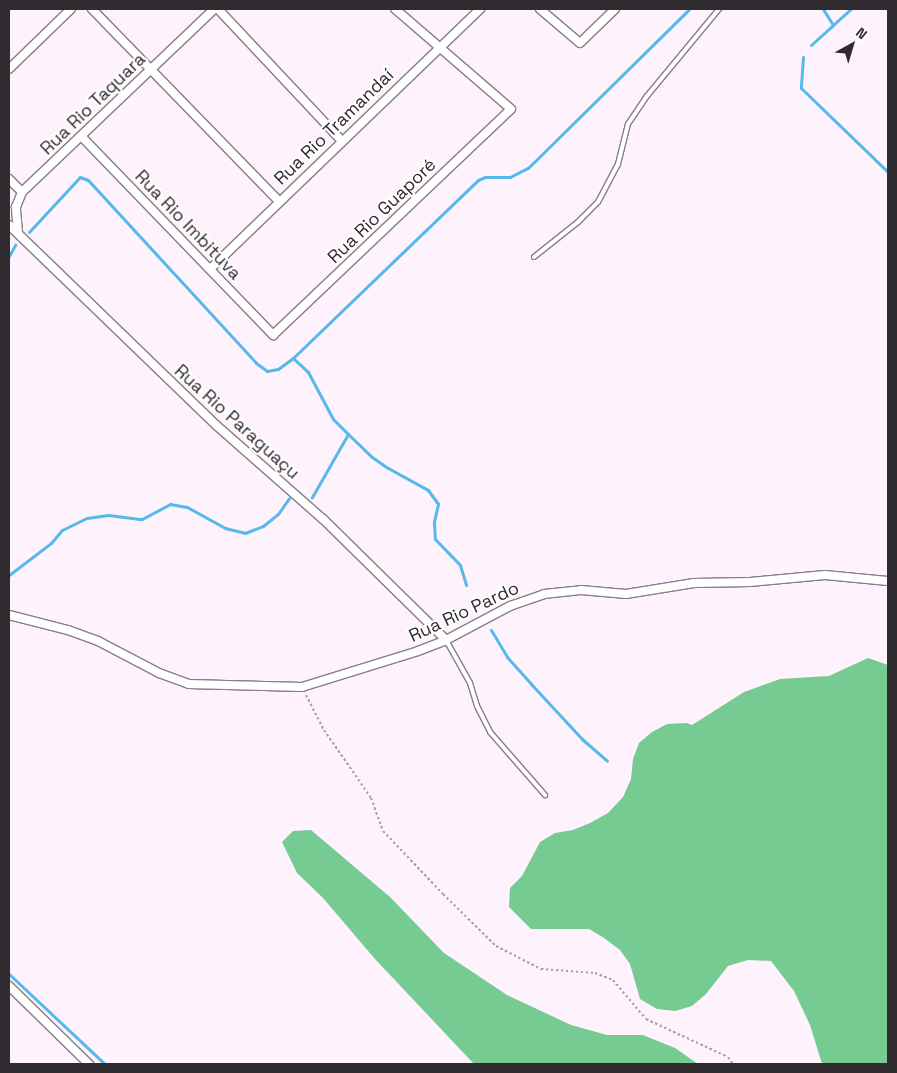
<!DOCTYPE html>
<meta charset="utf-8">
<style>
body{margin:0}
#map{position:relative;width:897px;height:1073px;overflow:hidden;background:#fef2fc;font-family:"Space Grotesk",sans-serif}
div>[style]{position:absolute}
.forest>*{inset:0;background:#76cb93}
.stream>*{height:3px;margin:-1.5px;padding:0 1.5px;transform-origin:1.5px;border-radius:1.5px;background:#57b8eb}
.path>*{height:2px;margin-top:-1px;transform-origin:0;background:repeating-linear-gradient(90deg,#a79ea5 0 2.5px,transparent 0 5px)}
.roads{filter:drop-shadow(1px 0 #887e87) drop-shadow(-1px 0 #887e87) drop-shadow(0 1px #887e87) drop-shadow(0 -1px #887e87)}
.service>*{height:4px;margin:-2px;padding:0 2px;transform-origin:2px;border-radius:2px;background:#fff}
.minor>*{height:8px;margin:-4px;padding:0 4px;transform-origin:4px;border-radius:4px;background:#fff}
span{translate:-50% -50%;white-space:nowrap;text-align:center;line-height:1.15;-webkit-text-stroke:4px #fff;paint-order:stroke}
.street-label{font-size:18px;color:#2f2b2e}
.frame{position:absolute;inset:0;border:10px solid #2f2b2e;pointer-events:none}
.north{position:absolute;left:827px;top:20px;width:50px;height:50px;-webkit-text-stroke:4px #fff;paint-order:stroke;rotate:39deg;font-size:14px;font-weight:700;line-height:20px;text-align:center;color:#2f2b2e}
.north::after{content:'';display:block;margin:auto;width:18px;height:22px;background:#2f2b2e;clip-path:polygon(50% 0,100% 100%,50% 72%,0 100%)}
</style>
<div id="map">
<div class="forest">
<div style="clip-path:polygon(868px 658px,888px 665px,888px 1064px,822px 1064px,810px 1025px,794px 991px,771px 961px,748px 960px,728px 966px,706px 994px,692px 1006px,675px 1011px,657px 1009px,640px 999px,630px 964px,620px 950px,604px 938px,589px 929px,531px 929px,509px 907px,510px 888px,522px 876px,540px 842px,555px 833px,573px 830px,590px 823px,608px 813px,623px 797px,631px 779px,633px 759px,639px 743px,652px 732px,667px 724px,687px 723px,692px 725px,744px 692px,780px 679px,829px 676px)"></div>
<div style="clip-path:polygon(311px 830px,390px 897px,444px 953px,507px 995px,571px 1025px,607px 1035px,643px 1035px,675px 1048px,698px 1064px,474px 1064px,375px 959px,323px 898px,297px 873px,282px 842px,293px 831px)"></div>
</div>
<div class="stream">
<div style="left:833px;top:25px;width:24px;rotate:-42deg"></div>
<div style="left:811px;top:45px;width:30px;rotate:-42deg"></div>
<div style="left:833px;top:25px;width:19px;rotate:-122deg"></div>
<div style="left:803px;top:57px;width:31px;rotate:94deg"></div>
<div style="left:801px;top:88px;width:121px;rotate:44deg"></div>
<div style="left:29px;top:232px;width:75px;rotate:-47.2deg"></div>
<div style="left:80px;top:177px;width:9px;rotate:21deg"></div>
<div style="left:88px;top:180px;width:248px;rotate:47.4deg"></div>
<div style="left:256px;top:363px;width:14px;rotate:36deg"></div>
<div style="left:267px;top:371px;width:11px;rotate:-10deg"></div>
<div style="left:278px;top:369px;width:19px;rotate:-36deg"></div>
<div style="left:293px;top:358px;width:257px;rotate:-43.9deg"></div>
<div style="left:478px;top:180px;width:8px;rotate:-23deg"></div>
<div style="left:485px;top:177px;width:25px"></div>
<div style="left:510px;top:177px;width:20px;rotate:-27deg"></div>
<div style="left:528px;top:168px;width:226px;rotate:-44.6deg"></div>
<div style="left:9px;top:256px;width:13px;rotate:-61deg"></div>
<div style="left:293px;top:358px;width:21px;rotate:43deg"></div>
<div style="left:308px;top:372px;width:53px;rotate:62deg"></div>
<div style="left:333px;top:419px;width:21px;rotate:45deg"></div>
<div style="left:348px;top:434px;width:73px;rotate:119.7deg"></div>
<div style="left:348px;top:434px;width:33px;rotate:44deg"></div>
<div style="left:372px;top:457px;width:19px;rotate:35deg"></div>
<div style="left:388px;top:468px;width:46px;rotate:28.8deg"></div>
<div style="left:428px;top:490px;width:17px;rotate:54deg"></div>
<div style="left:438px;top:504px;width:18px;rotate:103deg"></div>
<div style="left:434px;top:522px;width:17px;rotate:87deg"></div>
<div style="left:435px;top:539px;width:36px;rotate:46deg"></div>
<div style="left:460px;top:565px;width:21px;rotate:73deg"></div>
<div style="left:9px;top:575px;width:53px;rotate:-37.3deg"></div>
<div style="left:51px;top:543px;width:17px;rotate:-50deg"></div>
<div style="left:62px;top:530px;width:28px;rotate:-26deg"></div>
<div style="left:87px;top:518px;width:21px;rotate:-8deg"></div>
<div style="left:108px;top:515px;width:34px;rotate:7deg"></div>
<div style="left:142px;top:519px;width:32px;rotate:-28deg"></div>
<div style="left:170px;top:504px;width:17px;rotate:10deg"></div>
<div style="left:187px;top:507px;width:43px;rotate:28.9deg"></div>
<div style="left:225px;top:528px;width:21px;rotate:14deg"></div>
<div style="left:245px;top:533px;width:19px;rotate:-21deg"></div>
<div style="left:263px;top:526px;width:19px;rotate:-39deg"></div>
<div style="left:278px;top:514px;width:19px;rotate:-55deg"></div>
<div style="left:491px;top:630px;width:31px;rotate:59deg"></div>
<div style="left:507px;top:657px;width:38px;rotate:48deg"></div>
<div style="left:532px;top:685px;width:74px;rotate:47.2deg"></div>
<div style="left:582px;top:739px;width:33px;rotate:41deg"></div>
<div style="left:9px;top:974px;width:132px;rotate:43.2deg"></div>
</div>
<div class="path">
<div style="left:306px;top:695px;width:39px;rotate:63deg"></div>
<div style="left:324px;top:730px;width:83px;rotate:55.3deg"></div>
<div style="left:371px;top:798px;width:35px;rotate:70deg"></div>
<div style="left:383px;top:831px;width:87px;rotate:46.4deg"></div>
<div style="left:443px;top:894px;width:74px;rotate:44.5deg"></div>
<div style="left:496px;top:946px;width:51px;rotate:27.1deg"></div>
<div style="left:541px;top:969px;width:54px;rotate:4.2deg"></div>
<div style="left:595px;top:973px;width:19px;rotate:21deg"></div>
<div style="left:613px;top:980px;width:51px;rotate:49.8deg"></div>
<div style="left:646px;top:1019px;width:90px;rotate:24.9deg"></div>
<div style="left:728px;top:1057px;width:9px;rotate:54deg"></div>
</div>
<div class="roads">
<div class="service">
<div style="left:534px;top:257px;width:56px;rotate:-38.5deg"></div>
<div style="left:578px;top:222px;width:28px;rotate:-45deg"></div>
<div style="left:598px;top:202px;width:43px;rotate:-62.2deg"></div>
<div style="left:618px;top:164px;width:41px;rotate:-76deg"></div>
<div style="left:628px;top:124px;width:34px;rotate:-56deg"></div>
<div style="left:647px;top:96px;width:113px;rotate:-50.4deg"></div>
<div style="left:446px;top:640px;width:49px;rotate:60.8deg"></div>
<div style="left:470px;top:683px;width:24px;rotate:73deg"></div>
<div style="left:477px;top:706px;width:29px;rotate:63deg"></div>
<div style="left:490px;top:732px;width:84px;rotate:48.9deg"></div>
</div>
<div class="minor">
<div style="left:92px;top:9px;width:268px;rotate:45.8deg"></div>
<div style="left:218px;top:9px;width:181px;rotate:46.8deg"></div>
<div style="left:540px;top:9px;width:52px;rotate:40.4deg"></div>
<div style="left:580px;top:43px;width:49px;rotate:-44.2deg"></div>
<div style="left:9px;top:69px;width:86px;rotate:-44.1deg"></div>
<div style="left:81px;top:136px;width:277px;rotate:46deg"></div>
<div style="left:273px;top:335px;width:328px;rotate:-43.5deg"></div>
<div style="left:511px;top:109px;width:153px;rotate:-139.2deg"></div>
<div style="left:9px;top:179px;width:18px;rotate:45deg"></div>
<div style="left:9px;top:225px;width:289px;rotate:44deg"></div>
<div style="left:217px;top:426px;width:141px;rotate:41.3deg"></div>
<div style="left:323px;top:519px;width:173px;rotate:44.5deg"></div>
<div style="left:18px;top:232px;width:25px;rotate:-95deg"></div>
<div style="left:16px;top:207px;width:16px;rotate:-68deg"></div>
<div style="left:22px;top:192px;width:265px;rotate:-43.6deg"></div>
<div style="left:210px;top:269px;width:375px;rotate:-43.9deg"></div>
<div style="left:9px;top:615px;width:61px;rotate:14.3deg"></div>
<div style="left:68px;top:630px;width:32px;rotate:20deg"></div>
<div style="left:98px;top:641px;width:69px;rotate:27.7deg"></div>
<div style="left:159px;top:673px;width:32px;rotate:20deg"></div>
<div style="left:189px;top:684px;width:113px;rotate:1.5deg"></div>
<div style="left:302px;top:687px;width:121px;rotate:-17.2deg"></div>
<div style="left:418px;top:651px;width:30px;rotate:-21deg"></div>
<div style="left:446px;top:640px;width:72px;rotate:-28deg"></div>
<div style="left:510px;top:606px;width:36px;rotate:-19deg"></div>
<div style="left:544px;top:594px;width:37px;rotate:-6deg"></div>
<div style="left:581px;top:590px;width:45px;rotate:5.1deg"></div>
<div style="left:626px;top:594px;width:69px;rotate:-9.2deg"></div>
<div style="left:694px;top:583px;width:56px;rotate:-1deg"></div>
<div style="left:750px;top:582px;width:75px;rotate:-5.3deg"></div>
<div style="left:825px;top:575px;width:63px;rotate:5.4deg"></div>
<div style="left:9px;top:986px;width:112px;rotate:44.3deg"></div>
</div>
</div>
<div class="street-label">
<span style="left:93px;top:104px;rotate:-44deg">Rua Rio Taquara</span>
<span style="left:334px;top:127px;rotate:-44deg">Rua Rio Tramandaí</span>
<span style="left:382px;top:211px;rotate:-44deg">Rua Rio Guaporé</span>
<span style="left:188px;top:225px;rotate:46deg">Rua Rio Imbituva</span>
<span style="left:237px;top:422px;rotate:42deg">Rua Rio Paraguaçu</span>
<span style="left:464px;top:612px;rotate:-25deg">Rua Rio Pardo</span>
</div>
<div class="frame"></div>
<div class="north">N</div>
</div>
